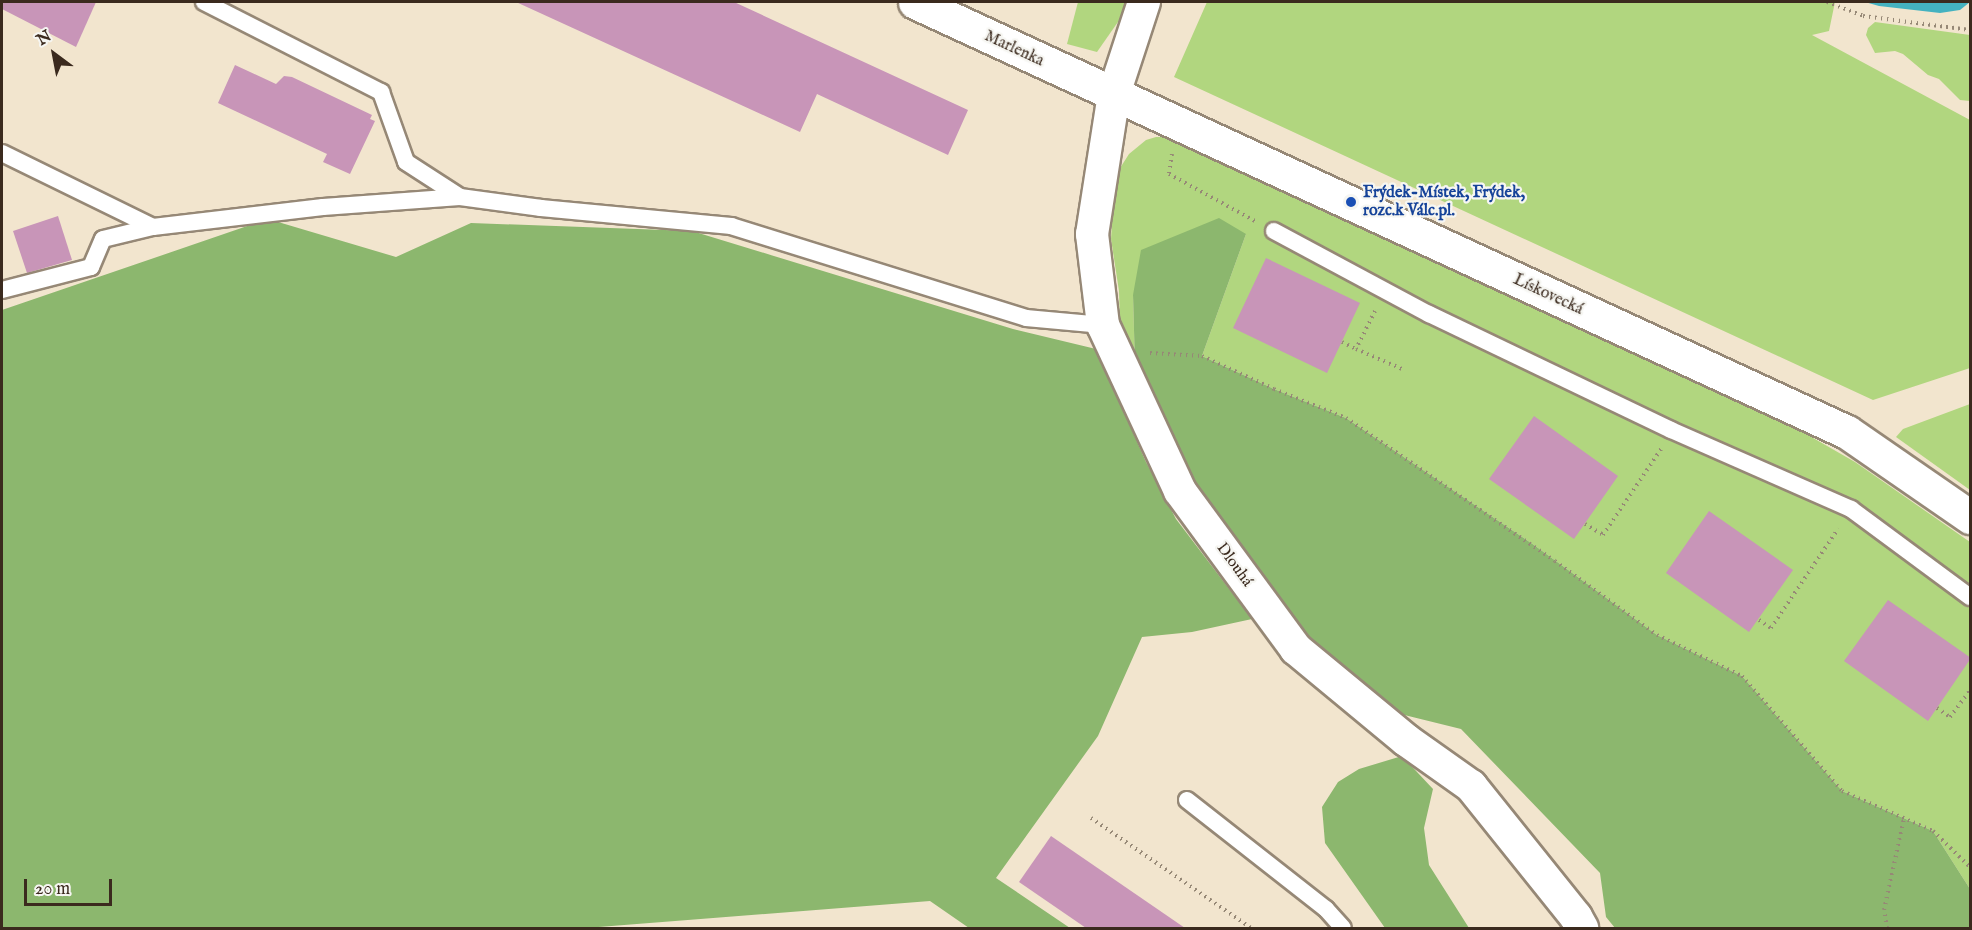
<!DOCTYPE html>
<meta charset="utf-8">
<style>
body{margin:0}
#map{position:relative;width:1972px;height:930px;overflow:hidden;background:#f2e5ce;font-family:"IM FELL English",serif}
div>[style]{position:absolute}
.green>*{inset:0;background:#b1d67f}
.forest>*{inset:0;background:#8cb76e}
.water>*{inset:0;background:#44b2c0}
.building>*{inset:0;background:#c895b8}
.path>*{height:4px;margin-top:-2px;transform-origin:0;background:repeating-linear-gradient(90deg,#968876 0 1.5px,transparent 0 6px)}
.roads{filter:drop-shadow(2px 0 #968876) drop-shadow(-2px 0 #968876) drop-shadow(0 2px #968876) drop-shadow(0 -2px #968876)}
.lane>*{height:16px;margin:-8px;padding:0 8px;transform-origin:8px;border-radius:8px;background:#fff}
.street>*{height:32px;margin:-16px;padding:0 16px;transform-origin:16px;border-radius:16px;background:#fff}
.secondary>*{height:33px;margin:-16.5px;padding:0 16.5px;transform-origin:16.5px;border-radius:16.5px;background:#fff}
.dots>*{width:16px;height:16px;translate:-50% -50%;box-sizing:border-box;border:3px solid #f6f6f2;border-radius:50%}
span{translate:-50% -50%;white-space:nowrap;text-align:center;line-height:1.15;-webkit-text-stroke:4.5px #f6f6f2;paint-order:stroke}
.street-label{font-size:16px;color:#3b2a1e}
.transit-label{font-size:16px;color:#164399;font-weight:700}
.left{translate:0 -50%;text-align:left}
.frame{position:absolute;inset:0;border:3px solid #3b2a1e;pointer-events:none}
.north{position:absolute;left:24px;top:24px;width:60px;height:60px;-webkit-text-stroke:4px #f6f6f2;paint-order:stroke;rotate:328deg;font-size:16px;font-weight:700;line-height:24px;text-align:center;color:#3b2a1e}
.north::after{content:'';display:block;margin:auto;width:21px;height:27px;background:#3b2a1e;clip-path:polygon(50% 0,100% 100%,50% 72%,0 100%)}
.scale{position:absolute;left:24px;top:879px;width:88px;height:27px;box-sizing:border-box;border:3px solid #3b2a1e;border-top:0;padding-left:8px;font-size:18px;line-height:21px;white-space:nowrap;color:#3b2a1e;-webkit-text-stroke:4px #f6f6f2;paint-order:stroke}
</style>
<div id="map">
<div class="green">
<div style="clip-path:polygon(1078px 2px,1130px 2px,1127px 9px,1097px 52px,1067px 44px)"></div>
<div style="clip-path:polygon(1207px 2px,1835px 2px,1829px 31px,1812px 35px,1970px 120px,1970px 368px,1873px 400px,1174px 77px)"></div>
<div style="clip-path:polygon(1875px 22px,1970px 35px,1970px 101px,1960px 100px,1939px 79px,1928px 75px,1903px 54px,1895px 51px,1875px 53px,1866px 35px,1868px 28px)"></div>
<div style="clip-path:polygon(1156px 137px,1168px 137px,1184px 144px,1787px 423px,1855px 462px,1970px 542px,1970px 889px,1933px 831px,1842px 791px,1742px 676px,1657px 635px,1534px 545px,1346px 418px,1274px 389px,1202px 356px,1246px 234px,1133px 295px,1135px 366px,1120px 324px,1119px 291px,1111px 239px,1115px 176px,1129px 154px,1146px 140px)"></div>
<div style="clip-path:polygon(1970px 404px,1970px 490px,1896px 437px,1903px 429px)"></div>
</div>
<div class="forest">
<div style="clip-path:polygon(1219px 218px,1246px 234px,1202px 356px,1274px 389px,1346px 418px,1534px 545px,1657px 635px,1742px 676px,1842px 791px,1933px 831px,1970px 889px,1970px 928px,1615px 928px,1606px 917px,1600px 873px,1461px 729px,1372px 707px,1257px 587px,1186px 478px,1135px 366px,1133px 295px,1141px 250px)"></div>
<div style="clip-path:polygon(268px 219px,396px 257px,471px 223px,692px 231px,1013px 329px,1096px 349px,1146px 462px,1176px 519px,1252px 619px,1192px 632px,1142px 637px,1098px 736px,996px 878px,1070px 928px,969px 928px,930px 901px,586px 928px,2px 928px,2px 310px)"></div>
<div style="clip-path:polygon(1402px 756px,1433px 789px,1424px 828px,1429px 865px,1469px 928px,1385px 928px,1325px 843px,1322px 807px,1338px 782px,1359px 769px)"></div>
</div>
<div class="water">
<div style="clip-path:polygon(1865px 2px,1970px 2px,1960px 10px,1940px 13px,1879px 6px)"></div>
</div>
<div class="building">
<div style="clip-path:polygon(2px 2px,96px 2px,76px 47px,2px 9px)"></div>
<div style="clip-path:polygon(516px 2px,734px 2px,968px 110px,948px 155px,817px 94px,800px 132px)"></div>
<div style="clip-path:polygon(235px 65px,276px 84px,284px 76px,292px 77px,372px 115px,370px 119px,375px 121px,350px 174px,323px 162px,327px 154px,218px 103px)"></div>
<div style="clip-path:polygon(58px 216px,72px 260px,27px 273px,13px 231px)"></div>
<div style="clip-path:polygon(1266px 258px,1360px 303px,1327px 373px,1233px 328px)"></div>
<div style="clip-path:polygon(1534px 416px,1618px 476px,1574px 539px,1489px 479px)"></div>
<div style="clip-path:polygon(1709px 511px,1793px 570px,1749px 632px,1666px 573px)"></div>
<div style="clip-path:polygon(1888px 600px,1971px 658px,1928px 721px,1844px 661px)"></div>
<div style="clip-path:polygon(1051px 836px,1185px 928px,1086px 928px,1019px 882px)"></div>
</div>
<div class="path">
<div style="left:1827px;top:2px;width:39px;rotate:21deg"></div>
<div style="left:1863px;top:16px;width:108px;rotate:7.5deg"></div>
<div style="left:1172px;top:154px;width:20px;rotate:99deg"></div>
<div style="left:1169px;top:174px;width:98px;rotate:28.7deg"></div>
<div style="left:1375px;top:311px;width:42px;rotate:116.6deg"></div>
<div style="left:1356px;top:349px;width:50px;rotate:23.5deg"></div>
<div style="left:1342px;top:342px;width:16px;rotate:27deg"></div>
<div style="left:1150px;top:353px;width:52px;rotate:3.3deg"></div>
<div style="left:1202px;top:356px;width:79px;rotate:24.6deg"></div>
<div style="left:1274px;top:389px;width:78px;rotate:21.9deg"></div>
<div style="left:1346px;top:418px;width:253px;rotate:34.4deg"></div>
<div style="left:1555px;top:561px;width:126px;rotate:36deg"></div>
<div style="left:1657px;top:635px;width:94px;rotate:25.8deg"></div>
<div style="left:1742px;top:676px;width:152px;rotate:49deg"></div>
<div style="left:1842px;top:791px;width:99px;rotate:23.7deg"></div>
<div style="left:1933px;top:831px;width:52px;rotate:44.2deg"></div>
<div style="left:1585px;top:524px;width:21px;rotate:31deg"></div>
<div style="left:1603px;top:535px;width:104px;rotate:-56deg"></div>
<div style="left:1759px;top:620px;width:14px;rotate:34deg"></div>
<div style="left:1771px;top:628px;width:120px;rotate:-55.9deg"></div>
<div style="left:1937px;top:708px;width:16px;rotate:35deg"></div>
<div style="left:1950px;top:717px;width:34px;rotate:-53deg"></div>
<div style="left:1091px;top:818px;width:194px;rotate:34.5deg"></div>
<div style="left:1887px;top:928px;width:18px;rotate:-99deg"></div>
<div style="left:1884px;top:910px;width:94px;rotate:-77.7deg"></div>
</div>
<div class="roads">
<div class="lane">
<div style="left:204px;top:2px;width:199px;rotate:27deg"></div>
<div style="left:381px;top:92px;width:74px;rotate:70.3deg"></div>
<div style="left:406px;top:162px;width:64px;rotate:32.9deg"></div>
<div style="left:460px;top:197px;width:82px;rotate:7.7deg"></div>
<div style="left:541px;top:208px;width:191px;rotate:5.4deg"></div>
<div style="left:731px;top:226px;width:309px;rotate:17.3deg"></div>
<div style="left:1026px;top:318px;width:77px;rotate:5.2deg"></div>
<div style="left:2px;top:153px;width:168px;rotate:26.1deg"></div>
<div style="left:1274px;top:231px;width:176px;rotate:28.2deg"></div>
<div style="left:1429px;top:314px;width:268px;rotate:25.6deg"></div>
<div style="left:1671px;top:430px;width:197px;rotate:23.7deg"></div>
<div style="left:1851px;top:509px;width:148px;rotate:36.5deg"></div>
<div style="left:2px;top:290px;width:92px;rotate:-14.5deg"></div>
<div style="left:91px;top:267px;width:30px;rotate:-67deg"></div>
<div style="left:103px;top:239px;width:51px;rotate:-13.5deg"></div>
<div style="left:153px;top:227px;width:171px;rotate:-6.7deg"></div>
<div style="left:323px;top:207px;width:137px;rotate:-4.2deg"></div>
<div style="left:1187px;top:800px;width:177px;rotate:38.1deg"></div>
<div style="left:1326px;top:909px;width:25px;rotate:48deg"></div>
</div>
<div class="street">
<div style="left:1144px;top:2px;width:97px;rotate:108.1deg"></div>
<div style="left:1114px;top:94px;width:142px;rotate:98.9deg"></div>
<div style="left:1092px;top:234px;width:92px;rotate:83.1deg"></div>
<div style="left:1103px;top:325px;width:183px;rotate:65.1deg"></div>
<div style="left:1180px;top:491px;width:196px;rotate:53.7deg"></div>
<div style="left:1296px;top:649px;width:143px;rotate:39.6deg"></div>
<div style="left:1406px;top:740px;width:80px;rotate:35.3deg"></div>
<div style="left:1471px;top:786px;width:168px;rotate:51.3deg"></div>
<div style="left:1576px;top:917px;width:13px;rotate:61deg"></div>
</div>
<div class="secondary">
<div style="left:915px;top:2px;width:1026px;rotate:24.77deg"></div>
<div style="left:1847px;top:432px;width:150px;rotate:34.6deg"></div>
</div>
</div>
<div class="dots">
<div style="left:1351px;top:202px;background:#1a4fb4"></div>
</div>
<div class="street-label">
<span style="left:1014px;top:49px;rotate:25deg">Marlenka</span>
<span style="left:1548px;top:295px;rotate:25deg">Lískovecká</span>
<span style="left:1234px;top:565px;rotate:54deg">Dlouhá</span>
</div>
<div class="transit-label">
<span class="left" style="left:1363px;top:202px">Frýdek-Místek, Frýdek,<br>rozc.k Válc.pl.</span>
</div>
<div class="frame"></div>
<div class="north">N</div>
<div class="scale">20 m</div>
</div>
